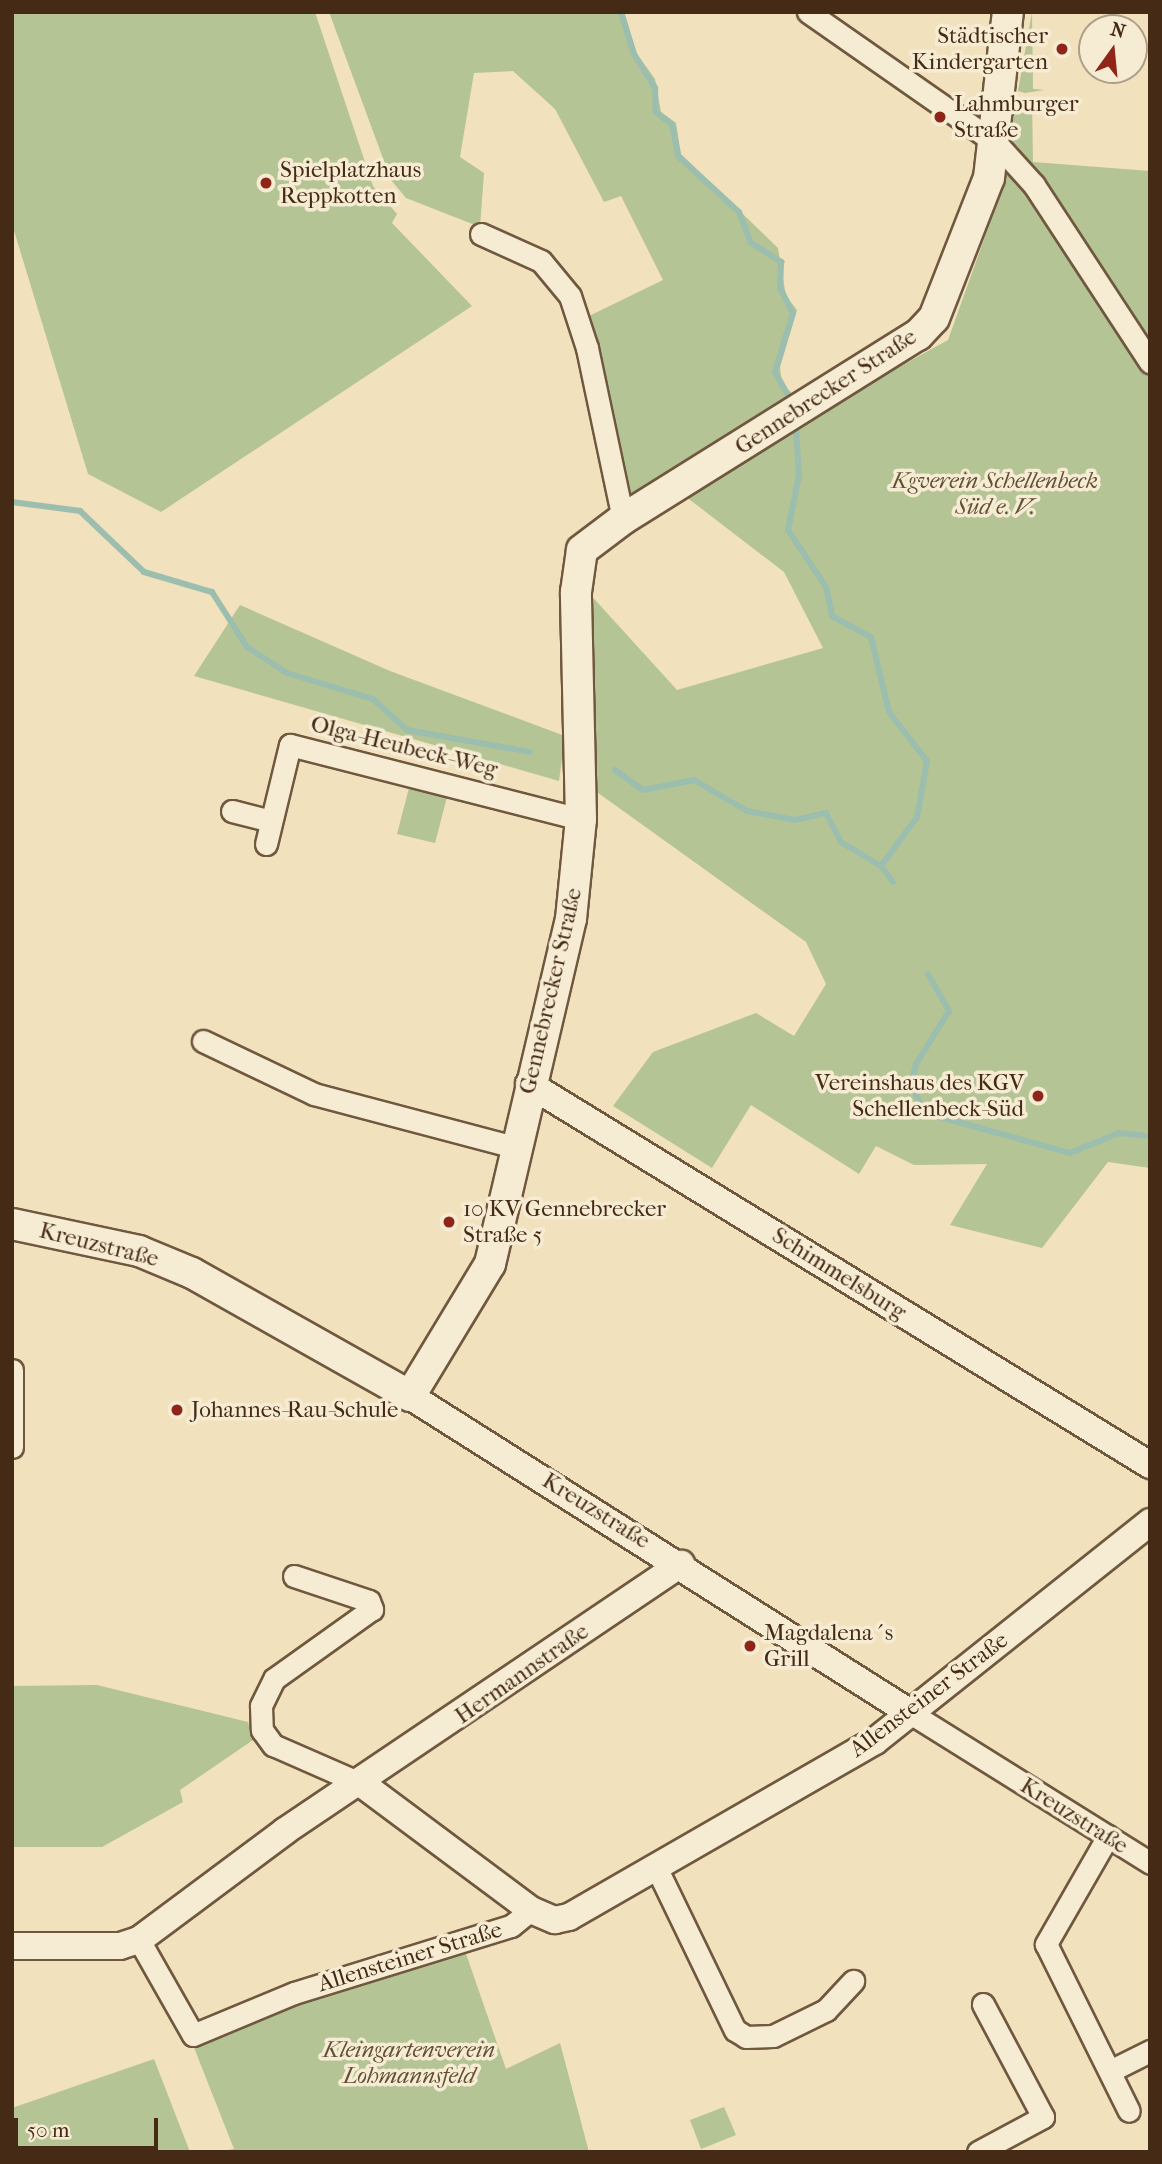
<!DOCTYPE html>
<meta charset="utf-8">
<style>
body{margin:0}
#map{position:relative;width:1162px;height:2164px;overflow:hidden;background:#f1e1bc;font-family:"IM FELL French Canon",serif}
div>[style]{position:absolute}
.green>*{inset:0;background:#b5c494}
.stream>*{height:6px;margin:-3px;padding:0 3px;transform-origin:3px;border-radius:3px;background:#9bbeaf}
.roads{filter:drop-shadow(2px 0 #70583f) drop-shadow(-2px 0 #70583f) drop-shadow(0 2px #70583f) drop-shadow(0 -2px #70583f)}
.minor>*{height:21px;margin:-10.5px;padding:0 10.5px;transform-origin:10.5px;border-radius:10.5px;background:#f6ecd3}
.tertiary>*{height:26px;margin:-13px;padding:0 13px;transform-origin:13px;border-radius:13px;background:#f6ecd3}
.secondary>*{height:30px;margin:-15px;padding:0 15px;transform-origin:15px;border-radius:15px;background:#f6ecd3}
.dots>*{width:19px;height:19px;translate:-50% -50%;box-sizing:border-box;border:4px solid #f6ecd3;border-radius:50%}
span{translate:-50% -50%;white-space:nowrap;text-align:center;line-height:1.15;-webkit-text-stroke:7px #f6ecd3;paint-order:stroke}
.poi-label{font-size:23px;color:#452a15}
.right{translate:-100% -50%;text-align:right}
.left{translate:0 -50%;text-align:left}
.street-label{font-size:23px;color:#452a15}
.park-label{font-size:23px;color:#615035;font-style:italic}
.frame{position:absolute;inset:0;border:14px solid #452a15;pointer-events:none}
.north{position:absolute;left:1078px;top:14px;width:70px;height:70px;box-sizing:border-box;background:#f6ecd3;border:2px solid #af9e87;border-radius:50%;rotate:15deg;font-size:19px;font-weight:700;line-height:28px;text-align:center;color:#452a15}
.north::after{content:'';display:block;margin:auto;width:24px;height:32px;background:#8f2418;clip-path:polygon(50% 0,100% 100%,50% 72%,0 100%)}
.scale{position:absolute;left:14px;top:2118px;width:144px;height:32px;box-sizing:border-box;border:4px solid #452a15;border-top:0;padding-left:9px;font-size:21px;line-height:24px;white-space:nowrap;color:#452a15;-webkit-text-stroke:5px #f6ecd3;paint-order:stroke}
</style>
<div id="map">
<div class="green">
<div style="clip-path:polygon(12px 12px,315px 12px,373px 186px,397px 214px,392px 223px,472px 306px,161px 512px,88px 474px,12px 224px)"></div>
<div style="clip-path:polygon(329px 12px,624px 12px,637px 54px,655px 79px,661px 112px,676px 123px,681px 154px,778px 248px,786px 296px,797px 310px,780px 367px,782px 384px,795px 396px,632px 497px,589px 316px,663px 280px,621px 196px,604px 202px,555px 109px,513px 71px,474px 73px,460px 157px,484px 173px,480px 227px,406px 198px,391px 180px)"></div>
<div style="clip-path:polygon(1032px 12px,1033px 89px,1045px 90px,1025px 93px,1018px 91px)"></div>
<div style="clip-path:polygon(1032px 98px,1033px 162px,1150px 171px,1150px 347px,1013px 148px,1013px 115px,1017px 104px)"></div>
<div style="clip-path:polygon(1007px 175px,1023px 183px,1150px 375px,1150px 1168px,1108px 1162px,1042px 1248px,950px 1225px,987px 1164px,914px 1165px,876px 1146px,859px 1174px,751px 1105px,712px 1168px,613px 1106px,653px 1052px,756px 1013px,794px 1036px,826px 984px,806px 942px,594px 790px,587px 591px,677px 690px,823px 648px,784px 572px,685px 496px,812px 415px,948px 340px)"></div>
<div style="clip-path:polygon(240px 605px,390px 671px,565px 736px,559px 781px,194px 676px)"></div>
<div style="clip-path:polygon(409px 788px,447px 797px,435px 843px,397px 834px)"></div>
<div style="clip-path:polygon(97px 1685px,248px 1722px,253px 1740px,180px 1790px,183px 1802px,102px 1847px,12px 1847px,12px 1686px)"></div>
<div style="clip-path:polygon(465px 1951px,506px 2069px,560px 2043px,589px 2152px,213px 2152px,234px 2149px,191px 2040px)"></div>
<div style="clip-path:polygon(154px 2059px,190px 2152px,12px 2152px,12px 2108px)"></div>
<div style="clip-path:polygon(724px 2107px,736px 2135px,701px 2149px,690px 2120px)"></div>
</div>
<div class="stream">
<div style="left:621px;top:12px;width:44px;rotate:72.8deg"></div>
<div style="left:634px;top:54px;width:40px;rotate:58deg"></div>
<div style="left:655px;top:88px;width:24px;rotate:88deg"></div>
<div style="left:656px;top:112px;width:20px;rotate:37deg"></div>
<div style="left:672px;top:124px;width:33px;rotate:79deg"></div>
<div style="left:678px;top:156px;width:83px;rotate:42.6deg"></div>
<div style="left:739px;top:212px;width:33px;rotate:69deg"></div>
<div style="left:751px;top:243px;width:36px;rotate:32deg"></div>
<div style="left:781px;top:262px;width:26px;rotate:92deg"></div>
<div style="left:780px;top:288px;width:28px;rotate:63deg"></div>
<div style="left:793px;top:313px;width:62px;rotate:107deg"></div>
<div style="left:775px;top:372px;width:26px;rotate:61deg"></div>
<div style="left:796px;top:429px;width:46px;rotate:86.3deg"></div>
<div style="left:799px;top:475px;width:56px;rotate:101.3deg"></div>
<div style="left:788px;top:530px;width:69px;rotate:56.3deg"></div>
<div style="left:826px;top:587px;width:30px;rotate:78deg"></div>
<div style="left:832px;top:616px;width:44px;rotate:28.3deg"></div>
<div style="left:871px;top:637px;width:77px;rotate:76.5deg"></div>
<div style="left:889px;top:712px;width:62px;rotate:52.2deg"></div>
<div style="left:927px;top:761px;width:57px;rotate:100.1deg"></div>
<div style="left:917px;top:817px;width:61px;rotate:126.3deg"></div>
<div style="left:881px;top:866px;width:20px;rotate:53deg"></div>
<div style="left:12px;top:502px;width:69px;rotate:7.5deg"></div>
<div style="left:80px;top:511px;width:88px;rotate:43.6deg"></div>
<div style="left:144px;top:572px;width:71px;rotate:16.4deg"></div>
<div style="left:212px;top:592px;width:65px;rotate:57.5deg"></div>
<div style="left:247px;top:647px;width:48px;rotate:33deg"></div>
<div style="left:287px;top:673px;width:90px;rotate:16.8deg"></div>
<div style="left:373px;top:699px;width:46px;rotate:42.4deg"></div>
<div style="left:407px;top:730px;width:125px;rotate:10.1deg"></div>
<div style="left:615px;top:770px;width:34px;rotate:36deg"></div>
<div style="left:643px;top:790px;width:52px;rotate:-11.1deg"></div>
<div style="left:694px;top:780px;width:61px;rotate:30.3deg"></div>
<div style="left:747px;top:811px;width:49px;rotate:10.6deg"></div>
<div style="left:795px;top:820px;width:32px;rotate:-13deg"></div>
<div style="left:826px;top:813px;width:33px;rotate:63deg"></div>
<div style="left:841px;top:842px;width:47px;rotate:31deg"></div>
<div style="left:928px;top:974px;width:43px;rotate:60.4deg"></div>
<div style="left:949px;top:1011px;width:62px;rotate:121.9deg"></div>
<div style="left:916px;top:1064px;width:22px;rotate:103deg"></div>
<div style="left:911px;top:1085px;width:31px;rotate:63deg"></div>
<div style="left:925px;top:1113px;width:150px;rotate:15.4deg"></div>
<div style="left:1070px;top:1153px;width:53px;rotate:-22.2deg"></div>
<div style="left:1119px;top:1133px;width:31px;rotate:6deg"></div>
</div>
<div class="roads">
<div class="minor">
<div style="left:808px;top:12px;width:231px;rotate:34.9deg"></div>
<div style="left:997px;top:144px;width:55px;rotate:47.9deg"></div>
<div style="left:1034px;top:185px;width:212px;rotate:56.8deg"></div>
<div style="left:481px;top:234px;width:66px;rotate:24.2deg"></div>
<div style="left:541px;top:261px;width:45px;rotate:50.4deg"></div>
<div style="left:570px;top:296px;width:55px;rotate:71.9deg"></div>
<div style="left:587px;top:348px;width:175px;rotate:78.1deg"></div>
<div style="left:232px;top:811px;width:40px;rotate:14.4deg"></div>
<div style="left:266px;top:844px;width:102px;rotate:-76.4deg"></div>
<div style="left:290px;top:745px;width:300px;rotate:14.3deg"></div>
<div style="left:203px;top:1041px;width:123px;rotate:25.5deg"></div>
<div style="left:314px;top:1094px;width:207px;rotate:14.8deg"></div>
<div style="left:12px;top:1370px;width:77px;rotate:90deg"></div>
<div style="left:294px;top:1576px;width:79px;rotate:18.4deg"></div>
<div style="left:369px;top:1601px;width:9px;rotate:69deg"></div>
<div style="left:372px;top:1609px;width:120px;rotate:144.5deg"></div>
<div style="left:274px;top:1679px;width:30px;rotate:116deg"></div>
<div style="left:261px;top:1706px;width:24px;rotate:88deg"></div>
<div style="left:262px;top:1730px;width:19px;rotate:54deg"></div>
<div style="left:273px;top:1745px;width:97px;rotate:23.7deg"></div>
<div style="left:912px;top:1714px;width:281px;rotate:32deg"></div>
<div style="left:1108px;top:1836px;width:125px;rotate:119.9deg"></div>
<div style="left:1046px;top:1944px;width:186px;rotate:63.6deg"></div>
<div style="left:657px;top:1869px;width:179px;rotate:64.2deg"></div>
<div style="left:735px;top:2030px;width:13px;rotate:32deg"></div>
<div style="left:746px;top:2037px;width:27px;rotate:-2deg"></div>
<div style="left:773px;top:2036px;width:59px;rotate:-26.1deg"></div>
<div style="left:826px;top:2010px;width:40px;rotate:-47deg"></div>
<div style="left:139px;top:1940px;width:109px;rotate:60.4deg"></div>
<div style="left:193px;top:2035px;width:109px;rotate:-22.6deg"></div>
<div style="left:294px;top:1993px;width:227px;rotate:-17.2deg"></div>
<div style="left:511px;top:1926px;width:26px;rotate:-39deg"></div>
<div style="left:1110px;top:2071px;width:45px;rotate:-26.6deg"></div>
<div style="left:978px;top:2152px;width:74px;rotate:-28.3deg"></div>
<div style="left:1043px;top:2117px;width:128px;rotate:-118deg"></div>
</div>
<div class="tertiary">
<div style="left:529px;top:1084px;width:729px;rotate:31.53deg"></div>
<div style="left:410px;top:1396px;width:594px;rotate:32.35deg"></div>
<div style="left:362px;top:1784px;width:211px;rotate:36.7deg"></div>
<div style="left:531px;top:1910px;width:26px;rotate:23deg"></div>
<div style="left:555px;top:1920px;width:14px;rotate:-12deg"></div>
<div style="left:569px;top:1917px;width:353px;rotate:-29.9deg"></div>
<div style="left:875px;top:1741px;width:352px;rotate:-38.5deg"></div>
<div style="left:12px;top:1946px;width:108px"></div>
<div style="left:120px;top:1946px;width:20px;rotate:-18deg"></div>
<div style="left:139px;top:1940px;width:182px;rotate:-36.7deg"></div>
<div style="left:285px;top:1831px;width:478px;rotate:-34deg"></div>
</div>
<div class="secondary">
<div style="left:12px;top:1224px;width:130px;rotate:12deg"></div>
<div style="left:139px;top:1251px;width:57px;rotate:22.5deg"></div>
<div style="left:192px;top:1273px;width:250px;rotate:29.4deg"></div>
<div style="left:410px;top:1396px;width:154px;rotate:-58.8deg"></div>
<div style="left:490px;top:1264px;width:354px;rotate:-76.8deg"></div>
<div style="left:571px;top:919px;width:100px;rotate:-84.3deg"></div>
<div style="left:581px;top:819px;width:227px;rotate:-91.3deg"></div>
<div style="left:576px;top:592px;width:42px;rotate:-81.9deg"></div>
<div style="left:582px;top:550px;width:51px;rotate:-37.1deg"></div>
<div style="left:623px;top:519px;width:348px;rotate:-32deg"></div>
<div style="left:918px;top:335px;width:23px;rotate:-47deg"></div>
<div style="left:934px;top:318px;width:150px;rotate:-68.6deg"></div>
<div style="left:989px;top:178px;width:167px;rotate:-83.5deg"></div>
</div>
</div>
<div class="dots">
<div style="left:1062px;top:49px;background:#8f2418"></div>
<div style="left:940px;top:117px;background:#8f2418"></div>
<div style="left:266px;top:183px;background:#8f2418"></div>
<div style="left:1038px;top:1096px;background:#8f2418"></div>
<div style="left:449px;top:1222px;background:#8f2418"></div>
<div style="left:177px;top:1410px;background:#8f2418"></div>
<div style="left:750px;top:1646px;background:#8f2418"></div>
</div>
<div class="poi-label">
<span class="right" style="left:1048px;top:49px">Städtischer<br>Kindergarten</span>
<span class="left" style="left:954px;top:117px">Lahmburger<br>Straße</span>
<span class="left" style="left:280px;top:183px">Spielplatzhaus<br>Reppkotten</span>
<span class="right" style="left:1024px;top:1096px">Vereinshaus des KGV<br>Schellenbeck-Süd</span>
<span class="left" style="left:463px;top:1222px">10 KV Gennebrecker<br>Straße 5</span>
<span class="left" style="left:191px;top:1410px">Johannes-Rau-Schule</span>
<span class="left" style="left:764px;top:1646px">Magdalena´s<br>Grill</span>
</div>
<div class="street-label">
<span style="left:826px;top:392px;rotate:-33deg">Gennebrecker Straße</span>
<span style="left:404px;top:747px;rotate:14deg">Olga-Heubeck-Weg</span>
<span style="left:551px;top:991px;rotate:-77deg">Gennebrecker Straße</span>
<span style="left:99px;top:1245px;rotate:14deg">Kreuzstraße</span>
<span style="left:839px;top:1274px;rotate:32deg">Schimmelsburg</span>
<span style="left:596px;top:1511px;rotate:32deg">Kreuzstraße</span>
<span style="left:522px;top:1674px;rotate:-35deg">Hermannstraße</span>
<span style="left:929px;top:1695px;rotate:-37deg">Allensteiner Straße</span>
<span style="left:1074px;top:1816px;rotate:32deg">Kreuzstraße</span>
<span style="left:410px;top:1957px;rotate:-17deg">Allensteiner Straße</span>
</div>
<div class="park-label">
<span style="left:995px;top:494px">Kgverein Schellenbeck<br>Süd e. V.</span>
<span style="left:409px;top:2063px">Kleingartenverein<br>Lohmannsfeld</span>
</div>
<div class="frame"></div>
<div class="north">N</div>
<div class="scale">50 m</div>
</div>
